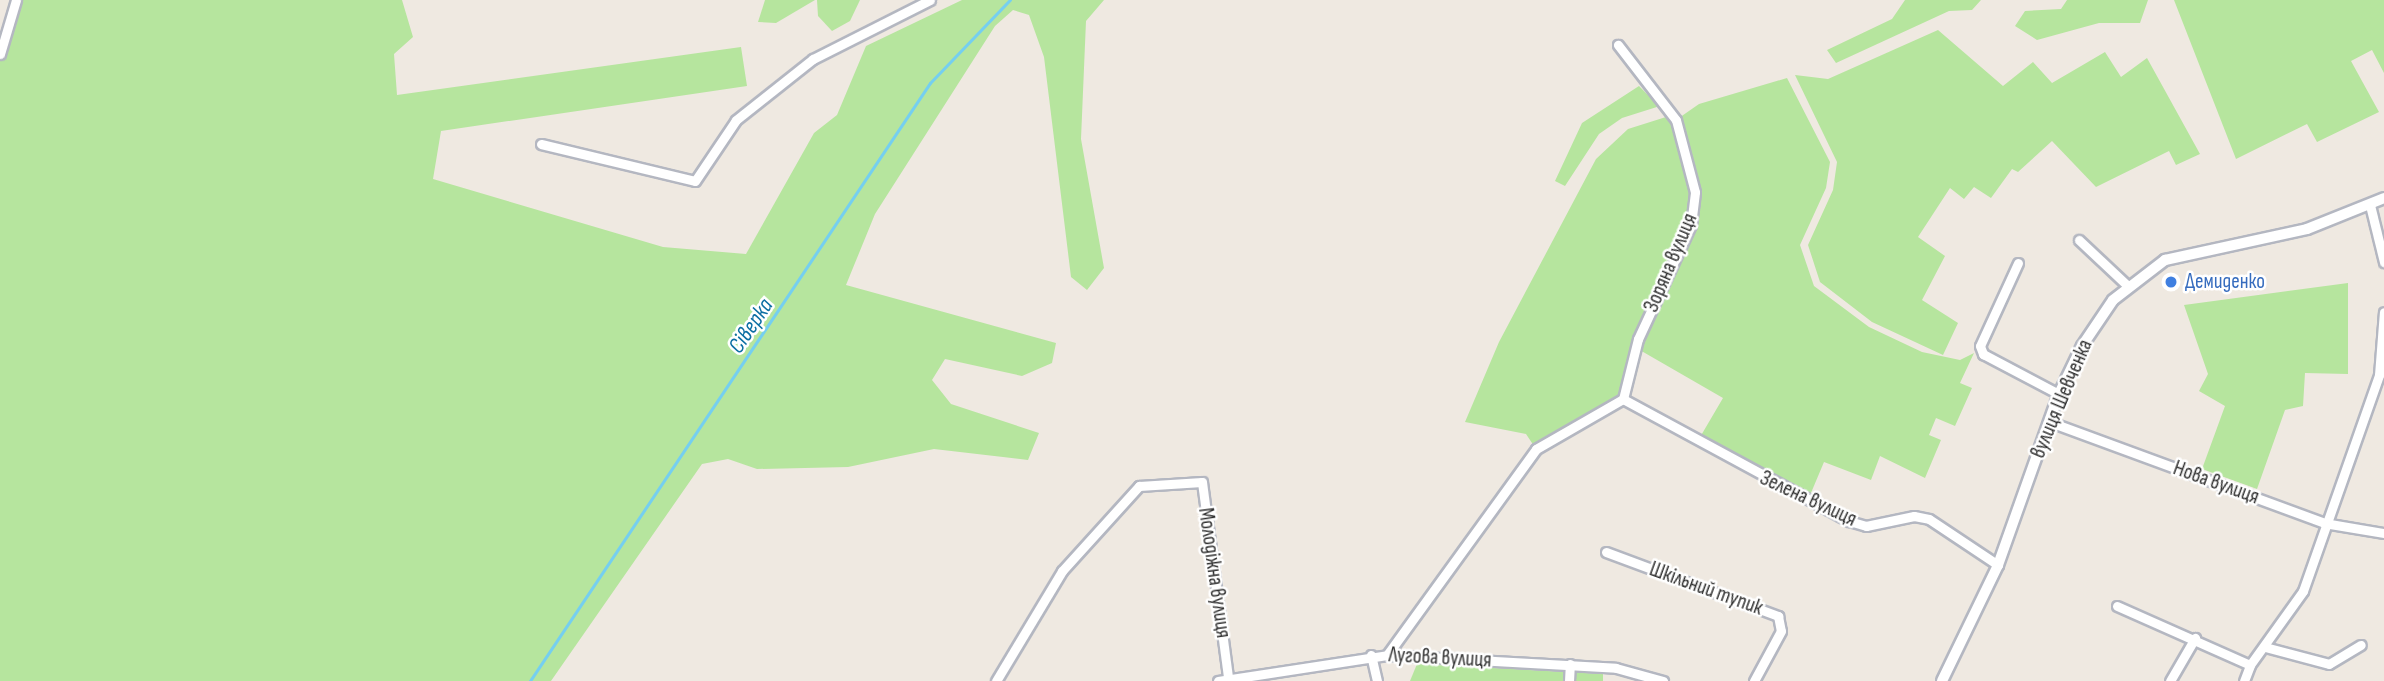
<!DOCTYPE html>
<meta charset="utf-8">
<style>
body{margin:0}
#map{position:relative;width:2384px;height:681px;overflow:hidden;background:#efe9e1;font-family:"Sofia Sans Condensed",sans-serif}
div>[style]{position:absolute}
.green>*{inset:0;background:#b6e59e}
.stream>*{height:2.5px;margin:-1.25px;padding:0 1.25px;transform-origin:1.25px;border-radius:1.25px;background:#75cff0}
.roads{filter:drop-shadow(2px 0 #b4b7c1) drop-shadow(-2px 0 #b4b7c1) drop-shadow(0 2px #b4b7c1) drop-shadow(0 -2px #b4b7c1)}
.minor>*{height:9px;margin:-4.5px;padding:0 4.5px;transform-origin:4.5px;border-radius:4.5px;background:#fff}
.tertiary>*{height:10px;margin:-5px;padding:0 5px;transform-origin:5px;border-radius:5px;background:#fff}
.dots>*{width:19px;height:19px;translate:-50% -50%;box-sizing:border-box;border:4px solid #fff;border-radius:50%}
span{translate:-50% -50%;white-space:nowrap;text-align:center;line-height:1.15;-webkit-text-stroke:5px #fff;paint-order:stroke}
.street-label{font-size:21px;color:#2e2e2e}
.shop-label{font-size:21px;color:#366cbe}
.left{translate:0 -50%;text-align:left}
.water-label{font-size:23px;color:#0d6fa3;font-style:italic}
</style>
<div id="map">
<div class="green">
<div style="clip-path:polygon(23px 0,402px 0,413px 37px,394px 54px,397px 95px,741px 47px,747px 86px,441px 131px,433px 179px,663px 247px,746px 254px,814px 133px,837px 115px,866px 46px,962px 0,1104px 0,1086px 21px,1081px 139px,1104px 268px,1087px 290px,1071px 277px,1044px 57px,1029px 15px,1013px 10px,995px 26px,875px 214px,846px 285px,1056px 343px,1052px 363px,1022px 376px,945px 359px,932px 380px,951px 404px,1039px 433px,1028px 460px,934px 449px,848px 467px,757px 469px,728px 459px,702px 464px,551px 681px,0 681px,0 43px)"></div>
<div style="clip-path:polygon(765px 0,815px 0,776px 23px,758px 22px)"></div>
<div style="clip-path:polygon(817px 0,860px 0,850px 21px,832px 31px,818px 16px)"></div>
<div style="clip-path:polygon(1905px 0,1981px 0,1972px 10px,1949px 11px,1836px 63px,1827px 50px,1892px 19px)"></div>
<div style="clip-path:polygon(2067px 0,2148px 0,2140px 23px,2099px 23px,2037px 40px,2015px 26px,2025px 11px,2061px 9px)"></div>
<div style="clip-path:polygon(2174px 0,2384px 0,2384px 73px,2372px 50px,2351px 61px,2379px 112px,2317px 142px,2307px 124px,2236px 159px)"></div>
<div style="clip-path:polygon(1938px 30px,2003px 86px,2033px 62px,2052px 83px,2105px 52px,2121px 77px,2147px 58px,2200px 154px,2176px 165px,2169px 151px,2096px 187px,2052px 141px,2018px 172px,2012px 169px,1991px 198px,1974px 187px,1964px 199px,1950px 188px,1918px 237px,1945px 256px,1922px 300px,1958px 323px,1943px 355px,1872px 322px,1820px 282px,1808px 245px,1833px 190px,1837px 162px,1795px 75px,1828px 79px)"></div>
<div style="clip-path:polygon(1787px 78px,1830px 162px,1826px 188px,1800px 245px,1814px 286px,1869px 327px,1922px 352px,1960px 360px,1974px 353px,1960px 383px,1972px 388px,1955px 426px,1936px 418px,1929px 435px,1941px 440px,1925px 478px,1880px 456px,1871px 480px,1824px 462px,1808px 500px,1696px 444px,1723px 398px,1638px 349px,1623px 399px,1536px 449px,1526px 434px,1465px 422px,1499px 342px,1596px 159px,1628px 129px,1666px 117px,1660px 106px,1622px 118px,1599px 134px,1565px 186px,1555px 181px,1582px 123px,1639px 86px,1652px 99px,1659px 96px,1676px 120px,1699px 104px)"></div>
<div style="clip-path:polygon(2348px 283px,2348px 374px,2305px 373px,2303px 406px,2285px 410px,2257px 489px,2202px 469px,2225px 406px,2199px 391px,2208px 374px,2184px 305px)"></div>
<div style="clip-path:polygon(1417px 664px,1603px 674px,1603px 681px,1410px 681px)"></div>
</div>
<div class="stream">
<div style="left:530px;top:681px;width:719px;rotate:-56.22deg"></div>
<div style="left:930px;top:83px;width:115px;rotate:-46.1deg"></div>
</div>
<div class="roads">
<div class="minor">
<div style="left:0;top:54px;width:56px;rotate:-73.5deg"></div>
<div style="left:541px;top:144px;width:158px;rotate:13.5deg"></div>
<div style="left:695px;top:181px;width:73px;rotate:-56.1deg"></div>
<div style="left:736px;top:120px;width:98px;rotate:-38.4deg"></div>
<div style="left:813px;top:59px;width:131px;rotate:-26.8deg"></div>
<div style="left:2370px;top:205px;width:59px;rotate:76.2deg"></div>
<div style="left:2079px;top:240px;width:67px;rotate:43.2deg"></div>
<div style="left:2018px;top:263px;width:91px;rotate:114.6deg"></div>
<div style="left:1980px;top:346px;width:9px;rotate:69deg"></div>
<div style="left:1983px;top:354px;width:86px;rotate:27.8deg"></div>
<div style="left:1623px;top:399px;width:257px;rotate:28.4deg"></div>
<div style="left:1849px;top:521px;width:18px;rotate:16deg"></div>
<div style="left:1866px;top:526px;width:49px;rotate:-11.8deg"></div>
<div style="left:1914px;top:516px;width:15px;rotate:11deg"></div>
<div style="left:1929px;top:519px;width:83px;rotate:33.7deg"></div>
<div style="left:2050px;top:422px;width:292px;rotate:20.2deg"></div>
<div style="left:2324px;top:523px;width:61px;rotate:9.5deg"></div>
<div style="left:1606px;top:552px;width:184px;rotate:20.4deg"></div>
<div style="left:1778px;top:616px;width:15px;rotate:79deg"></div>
<div style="left:1781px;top:631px;width:57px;rotate:118.4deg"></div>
<div style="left:2117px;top:606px;width:145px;rotate:23.9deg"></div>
<div style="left:2250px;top:665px;width:91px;rotate:-54.4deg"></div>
<div style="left:2303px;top:591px;width:229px;rotate:-70.6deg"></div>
<div style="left:2379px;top:375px;width:63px;rotate:-85.5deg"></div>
<div style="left:2265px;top:647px;width:66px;rotate:14.9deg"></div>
<div style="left:2329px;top:664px;width:37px;rotate:-31deg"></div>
<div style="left:1371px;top:655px;width:27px;rotate:77deg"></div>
<div style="left:1387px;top:655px;width:254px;rotate:-54.1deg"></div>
<div style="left:1536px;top:449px;width:100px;rotate:-29.9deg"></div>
<div style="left:1623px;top:399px;width:62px;rotate:-76deg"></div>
<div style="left:1638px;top:339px;width:126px;rotate:-65.1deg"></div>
<div style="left:1691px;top:225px;width:33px;rotate:-83deg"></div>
<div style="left:1695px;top:192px;width:74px;rotate:-104.8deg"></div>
<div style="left:1676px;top:120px;width:95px;rotate:-127.7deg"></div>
<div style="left:996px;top:681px;width:128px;rotate:-59deg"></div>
<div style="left:1062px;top:571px;width:115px;rotate:-47.8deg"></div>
<div style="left:1139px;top:486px;width:63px;rotate:-3.6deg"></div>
<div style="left:1202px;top:482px;width:196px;rotate:82.4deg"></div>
<div style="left:1218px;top:681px;width:171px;rotate:-8.7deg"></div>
<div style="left:1387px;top:655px;width:229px;rotate:3.2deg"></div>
<div style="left:1616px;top:668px;width:49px;rotate:15.5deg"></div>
<div style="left:1569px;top:681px;width:17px;rotate:-87deg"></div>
<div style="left:2170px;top:681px;width:50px;rotate:-59.8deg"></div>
<div style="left:2244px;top:681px;width:17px;rotate:-69deg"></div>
</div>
<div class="tertiary">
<div style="left:1942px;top:681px;width:129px;rotate:-64.2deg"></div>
<div style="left:1998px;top:565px;width:182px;rotate:-70.4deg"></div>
<div style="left:2059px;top:394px;width:53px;rotate:-64.4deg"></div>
<div style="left:2082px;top:346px;width:55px;rotate:-56deg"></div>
<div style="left:2113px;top:300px;width:66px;rotate:-37.6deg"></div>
<div style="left:2165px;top:260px;width:145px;rotate:-12.3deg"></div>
<div style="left:2307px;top:229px;width:83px;rotate:-21.9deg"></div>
</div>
</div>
<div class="dots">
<div style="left:2171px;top:282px;background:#3f7fe0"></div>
</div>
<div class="street-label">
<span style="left:1671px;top:263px;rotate:-67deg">Зоряна вулиця</span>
<span style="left:2062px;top:399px;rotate:-67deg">вулиця Шевченка</span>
<span style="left:2216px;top:483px;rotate:20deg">Нова вулиця</span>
<span style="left:1808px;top:499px;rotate:25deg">Зелена вулиця</span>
<span style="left:1214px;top:573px;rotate:82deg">Молодіжна вулиця</span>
<span style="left:1706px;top:589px;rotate:20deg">Шкільний тупик</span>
<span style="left:1440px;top:658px;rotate:3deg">Лугова вулиця</span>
</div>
<div class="shop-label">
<span class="left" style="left:2185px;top:282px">Демиденко</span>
</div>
<div class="water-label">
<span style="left:751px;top:326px;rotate:-56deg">Сіверка</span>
</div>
</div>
